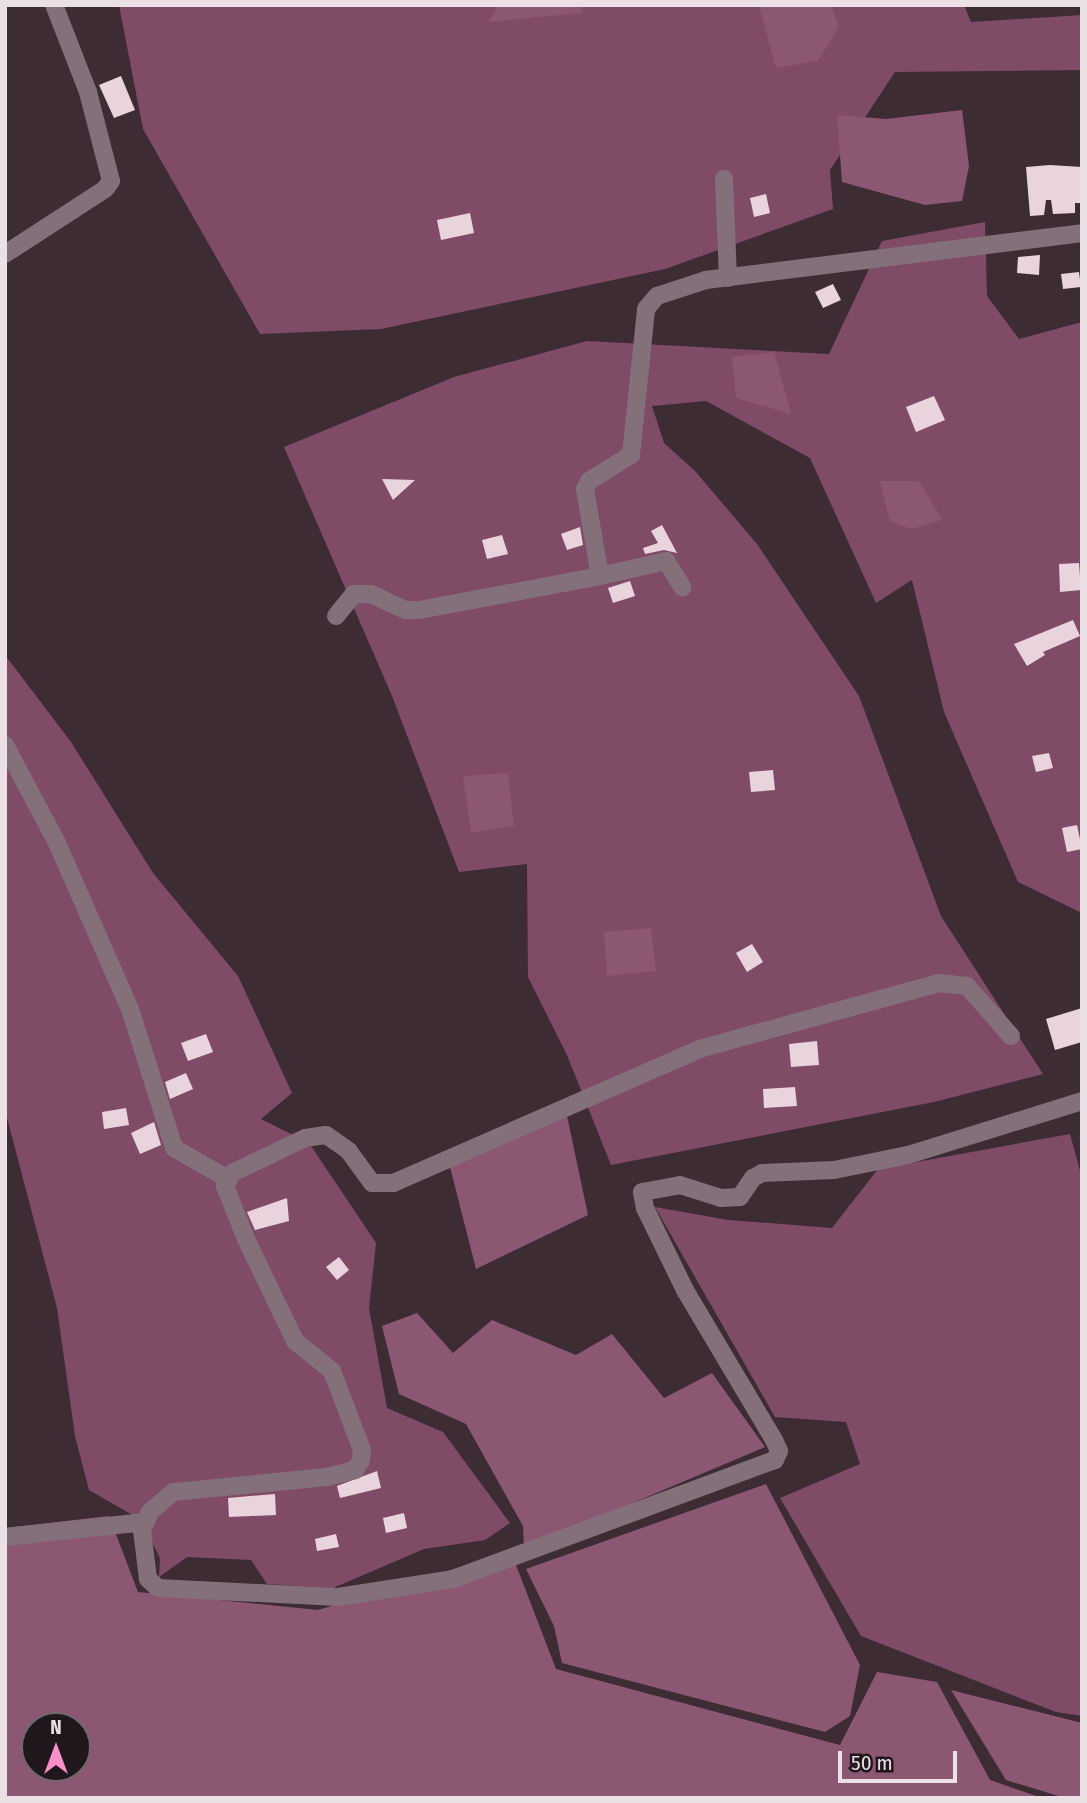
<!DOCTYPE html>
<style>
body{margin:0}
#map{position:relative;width:1087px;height:1803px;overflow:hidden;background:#3d2c34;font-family:"Fira Sans Condensed",sans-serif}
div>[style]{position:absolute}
.forest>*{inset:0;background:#804b67}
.water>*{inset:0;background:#8c5773}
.building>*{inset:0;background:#e9d3dd}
.street>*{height:18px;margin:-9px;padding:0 9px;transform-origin:9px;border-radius:9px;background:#84707a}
span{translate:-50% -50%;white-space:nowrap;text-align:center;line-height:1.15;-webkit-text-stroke:7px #1f171b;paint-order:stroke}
.frame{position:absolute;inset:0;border:7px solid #ebe0e5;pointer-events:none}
.north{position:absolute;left:21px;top:1712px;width:70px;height:70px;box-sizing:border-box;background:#1f171b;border:2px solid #71676c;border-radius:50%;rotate:0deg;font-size:19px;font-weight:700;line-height:28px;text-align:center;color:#ebe0e5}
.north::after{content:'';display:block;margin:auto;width:24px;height:32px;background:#f98fc9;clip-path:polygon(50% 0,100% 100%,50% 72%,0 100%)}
.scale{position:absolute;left:838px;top:1751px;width:119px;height:32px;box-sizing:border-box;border:4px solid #ebe0e5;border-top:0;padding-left:9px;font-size:21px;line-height:24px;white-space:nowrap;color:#ebe0e5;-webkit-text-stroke:5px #1f171b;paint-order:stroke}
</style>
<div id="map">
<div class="forest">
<div style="clip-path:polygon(119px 5px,964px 5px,971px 22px,1082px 15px,1082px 70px,895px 72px,830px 170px,833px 209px,665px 269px,381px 329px,260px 334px,143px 129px)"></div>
<div style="clip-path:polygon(985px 222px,987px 296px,1019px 339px,1082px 322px,1082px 913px,1018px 882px,944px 712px,912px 580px,876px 603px,810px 458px,706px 401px,652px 406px,664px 443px,695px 471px,757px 544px,859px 696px,941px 916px,1043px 1074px,934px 1102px,611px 1165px,567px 1055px,528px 977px,527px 864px,459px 872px,392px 696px,284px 447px,454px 377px,587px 341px,829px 354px,882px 241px)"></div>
<div style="clip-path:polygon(5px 655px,71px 742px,153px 873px,238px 976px,292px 1093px,261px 1119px,309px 1143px,376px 1243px,369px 1308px,387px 1408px,443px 1432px,510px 1523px,485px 1540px,424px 1549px,333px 1588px,267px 1584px,251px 1560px,187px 1557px,159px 1577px,160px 1558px,141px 1520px,89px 1490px,75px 1436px,57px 1308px,5px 1110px)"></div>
<div style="clip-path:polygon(1070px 1134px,1082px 1178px,1082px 1716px,1056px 1712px,861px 1636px,780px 1498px,860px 1464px,846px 1422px,775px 1417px,655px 1207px,728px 1220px,832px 1228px,878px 1169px)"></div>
</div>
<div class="water">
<div style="clip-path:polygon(499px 5px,581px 5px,582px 13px,488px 22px)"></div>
<div style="clip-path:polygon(759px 5px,831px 5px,839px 27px,818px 61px,776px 68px)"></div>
<div style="clip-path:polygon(962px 110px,969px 166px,962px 201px,925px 205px,842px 182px,837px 115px,886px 119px)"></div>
<div style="clip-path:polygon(774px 352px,791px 414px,736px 398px,732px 357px)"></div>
<div style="clip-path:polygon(880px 481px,919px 481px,942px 520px,911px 529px,890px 521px)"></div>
<div style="clip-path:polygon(508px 773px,514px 826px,471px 833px,463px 776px)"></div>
<div style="clip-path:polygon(651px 928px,656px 971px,607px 976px,604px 932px)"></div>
<div style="clip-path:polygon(566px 1111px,588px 1215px,476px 1269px,450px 1167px)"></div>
<div style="clip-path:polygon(417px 1313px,453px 1353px,492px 1320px,576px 1355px,612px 1334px,664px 1398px,712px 1373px,765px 1447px,524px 1549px,523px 1526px,466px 1424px,399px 1394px,382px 1326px)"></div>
<div style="clip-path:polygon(766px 1484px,860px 1665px,850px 1716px,825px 1732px,562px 1663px,554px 1626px,526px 1569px)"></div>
<div style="clip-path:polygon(evenodd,109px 1516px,138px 1592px,318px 1610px,511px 1552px,556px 1669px,840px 1745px,877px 1672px,937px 1682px,990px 1780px,1042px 1798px,5px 1798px,5px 1528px,109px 1516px,35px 1726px,77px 1726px,77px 1768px,35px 1768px,35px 1726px)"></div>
<div style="clip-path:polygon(951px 1690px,1082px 1723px,1082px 1798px,1065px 1798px,1006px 1780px)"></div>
</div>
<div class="building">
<div style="clip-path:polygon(121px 76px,135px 110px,114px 118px,99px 85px)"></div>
<div style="clip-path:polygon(1050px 165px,1082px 167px,1082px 203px,1075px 203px,1075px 213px,1053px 214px,1051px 200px,1046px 200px,1044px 215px,1030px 216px,1026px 167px)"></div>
<div style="clip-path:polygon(766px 194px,770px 213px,754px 217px,750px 198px)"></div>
<div style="clip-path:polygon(470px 213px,474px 233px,441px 240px,437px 220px)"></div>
<div style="clip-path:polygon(1040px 255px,1039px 275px,1017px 273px,1018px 257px)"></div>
<div style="clip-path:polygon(1079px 272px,1081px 287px,1063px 289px,1061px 274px)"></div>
<div style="clip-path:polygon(833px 284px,841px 300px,823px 308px,815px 292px)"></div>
<div style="clip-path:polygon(934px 396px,945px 420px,916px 432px,906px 407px)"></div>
<div style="clip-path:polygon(382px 479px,415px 480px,393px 500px)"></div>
<div style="clip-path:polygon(662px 525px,677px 553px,664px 550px,645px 554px,643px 548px,658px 543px,651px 531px)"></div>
<div style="clip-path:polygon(580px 527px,583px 545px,567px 550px,561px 534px)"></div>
<div style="clip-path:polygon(502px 535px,508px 554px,487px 559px,482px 540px)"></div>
<div style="clip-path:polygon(1079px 563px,1081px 590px,1060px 592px,1059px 564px)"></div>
<div style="clip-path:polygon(630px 581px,635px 596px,613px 603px,608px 588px)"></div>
<div style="clip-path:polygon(1073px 620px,1080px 636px,1043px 652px,1045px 655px,1027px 666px,1014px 644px)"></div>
<div style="clip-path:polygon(1049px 753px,1053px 768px,1036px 772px,1032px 756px)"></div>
<div style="clip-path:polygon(773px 770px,775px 790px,751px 792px,749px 772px)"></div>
<div style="clip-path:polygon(1077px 825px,1082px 849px,1067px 852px,1062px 828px)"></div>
<div style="clip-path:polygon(752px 944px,763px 962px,747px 972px,736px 953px)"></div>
<div style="clip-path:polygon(1082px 1008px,1082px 1042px,1055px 1050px,1046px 1019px)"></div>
<div style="clip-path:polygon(206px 1034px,213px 1052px,188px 1061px,181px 1043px)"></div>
<div style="clip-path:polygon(817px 1041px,819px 1065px,791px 1067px,789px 1044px)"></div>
<div style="clip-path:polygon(186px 1073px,193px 1089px,170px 1099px,165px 1082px)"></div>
<div style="clip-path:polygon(795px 1087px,797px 1106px,764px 1108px,763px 1089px)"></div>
<div style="clip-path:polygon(126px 1108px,129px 1125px,104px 1129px,102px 1112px)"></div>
<div style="clip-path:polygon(154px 1122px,161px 1145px,140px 1154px,131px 1133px)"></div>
<div style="clip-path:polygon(287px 1198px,289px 1221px,255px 1230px,247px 1212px)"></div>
<div style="clip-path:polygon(339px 1257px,349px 1270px,337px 1280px,326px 1267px)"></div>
<div style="clip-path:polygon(377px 1471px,381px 1488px,340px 1498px,337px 1486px)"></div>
<div style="clip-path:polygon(275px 1494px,276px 1515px,229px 1517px,228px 1498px)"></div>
<div style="clip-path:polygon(404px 1513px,407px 1528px,386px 1533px,383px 1518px)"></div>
<div style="clip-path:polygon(336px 1534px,339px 1547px,317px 1551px,315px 1539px)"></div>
</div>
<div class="street">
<div style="left:724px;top:179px;width:99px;rotate:87.7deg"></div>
<div style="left:5px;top:254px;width:119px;rotate:-33deg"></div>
<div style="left:105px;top:189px;width:10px;rotate:-53deg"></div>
<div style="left:111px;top:181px;width:92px;rotate:-104.5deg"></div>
<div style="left:88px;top:92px;width:93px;rotate:-111.3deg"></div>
<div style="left:600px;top:576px;width:68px;rotate:-12.8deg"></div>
<div style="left:666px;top:561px;width:31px;rotate:58deg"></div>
<div style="left:336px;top:616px;width:28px;rotate:-51deg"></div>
<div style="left:354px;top:594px;width:17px"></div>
<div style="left:371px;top:594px;width:38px;rotate:25deg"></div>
<div style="left:406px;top:610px;width:13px"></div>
<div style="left:419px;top:610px;width:184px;rotate:-10.6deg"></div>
<div style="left:600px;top:576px;width:88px;rotate:-99.8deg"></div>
<div style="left:585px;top:489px;width:9px;rotate:-63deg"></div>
<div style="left:589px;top:481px;width:49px;rotate:-31.8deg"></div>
<div style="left:631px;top:455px;width:147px;rotate:-84.1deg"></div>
<div style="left:646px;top:309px;width:17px;rotate:-50deg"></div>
<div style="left:657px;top:296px;width:52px;rotate:-18.1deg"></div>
<div style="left:706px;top:280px;width:379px;rotate:-7.1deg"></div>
<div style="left:5px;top:745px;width:111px;rotate:62deg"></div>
<div style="left:57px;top:843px;width:181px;rotate:66.3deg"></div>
<div style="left:130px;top:1009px;width:146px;rotate:72.4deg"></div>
<div style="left:174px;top:1148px;width:60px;rotate:30deg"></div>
<div style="left:1011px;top:1036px;width:67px;rotate:-131.3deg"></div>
<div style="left:967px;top:986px;width:28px;rotate:-174deg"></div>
<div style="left:939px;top:983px;width:248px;rotate:164.6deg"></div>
<div style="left:700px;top:1049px;width:334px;rotate:156.4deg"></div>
<div style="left:394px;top:1183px;width:22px;rotate:180deg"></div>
<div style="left:372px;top:1183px;width:39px;rotate:-126deg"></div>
<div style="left:349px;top:1151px;width:28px;rotate:-145deg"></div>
<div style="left:326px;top:1135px;width:21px;rotate:172deg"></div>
<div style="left:305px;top:1138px;width:81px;rotate:154.4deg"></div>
<div style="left:232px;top:1173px;width:15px;rotate:118deg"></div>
<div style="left:225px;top:1186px;width:57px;rotate:68.4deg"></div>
<div style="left:246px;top:1239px;width:113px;rotate:64.3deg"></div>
<div style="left:295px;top:1341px;width:48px;rotate:39deg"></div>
<div style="left:332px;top:1371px;width:85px;rotate:69.2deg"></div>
<div style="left:362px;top:1450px;width:10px;rotate:96deg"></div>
<div style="left:361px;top:1460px;width:12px;rotate:121deg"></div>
<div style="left:355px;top:1470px;width:29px;rotate:166deg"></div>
<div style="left:327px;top:1477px;width:155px;rotate:174.4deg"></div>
<div style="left:173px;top:1492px;width:30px;rotate:139deg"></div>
<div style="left:150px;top:1512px;width:20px;rotate:114deg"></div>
<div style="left:142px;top:1530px;width:49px;rotate:83deg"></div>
<div style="left:148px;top:1579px;width:13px;rotate:42deg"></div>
<div style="left:158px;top:1588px;width:180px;rotate:2.9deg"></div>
<div style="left:338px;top:1597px;width:116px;rotate:-8.9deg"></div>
<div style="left:453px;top:1579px;width:343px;rotate:-20.3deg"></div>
<div style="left:775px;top:1460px;width:10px;rotate:-66deg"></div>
<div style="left:779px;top:1451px;width:12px;rotate:-114deg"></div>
<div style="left:774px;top:1440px;width:174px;rotate:-120.7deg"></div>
<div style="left:685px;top:1290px;width:91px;rotate:-116deg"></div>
<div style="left:645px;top:1208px;width:16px;rotate:-101deg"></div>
<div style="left:642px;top:1192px;width:39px;rotate:-10deg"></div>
<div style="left:680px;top:1185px;width:43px;rotate:17.6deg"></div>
<div style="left:721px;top:1198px;width:19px;rotate:-3deg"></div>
<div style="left:740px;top:1197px;width:23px;rotate:-56deg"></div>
<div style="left:753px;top:1178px;width:10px;rotate:-29deg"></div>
<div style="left:762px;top:1173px;width:72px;rotate:-2.4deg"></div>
<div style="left:834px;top:1170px;width:76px;rotate:-11.5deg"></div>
<div style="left:908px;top:1155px;width:182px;rotate:-17.2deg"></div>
<div style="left:5px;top:1537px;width:141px;rotate:-6.1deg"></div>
</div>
<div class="frame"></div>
<div class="north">N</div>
<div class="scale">50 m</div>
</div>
